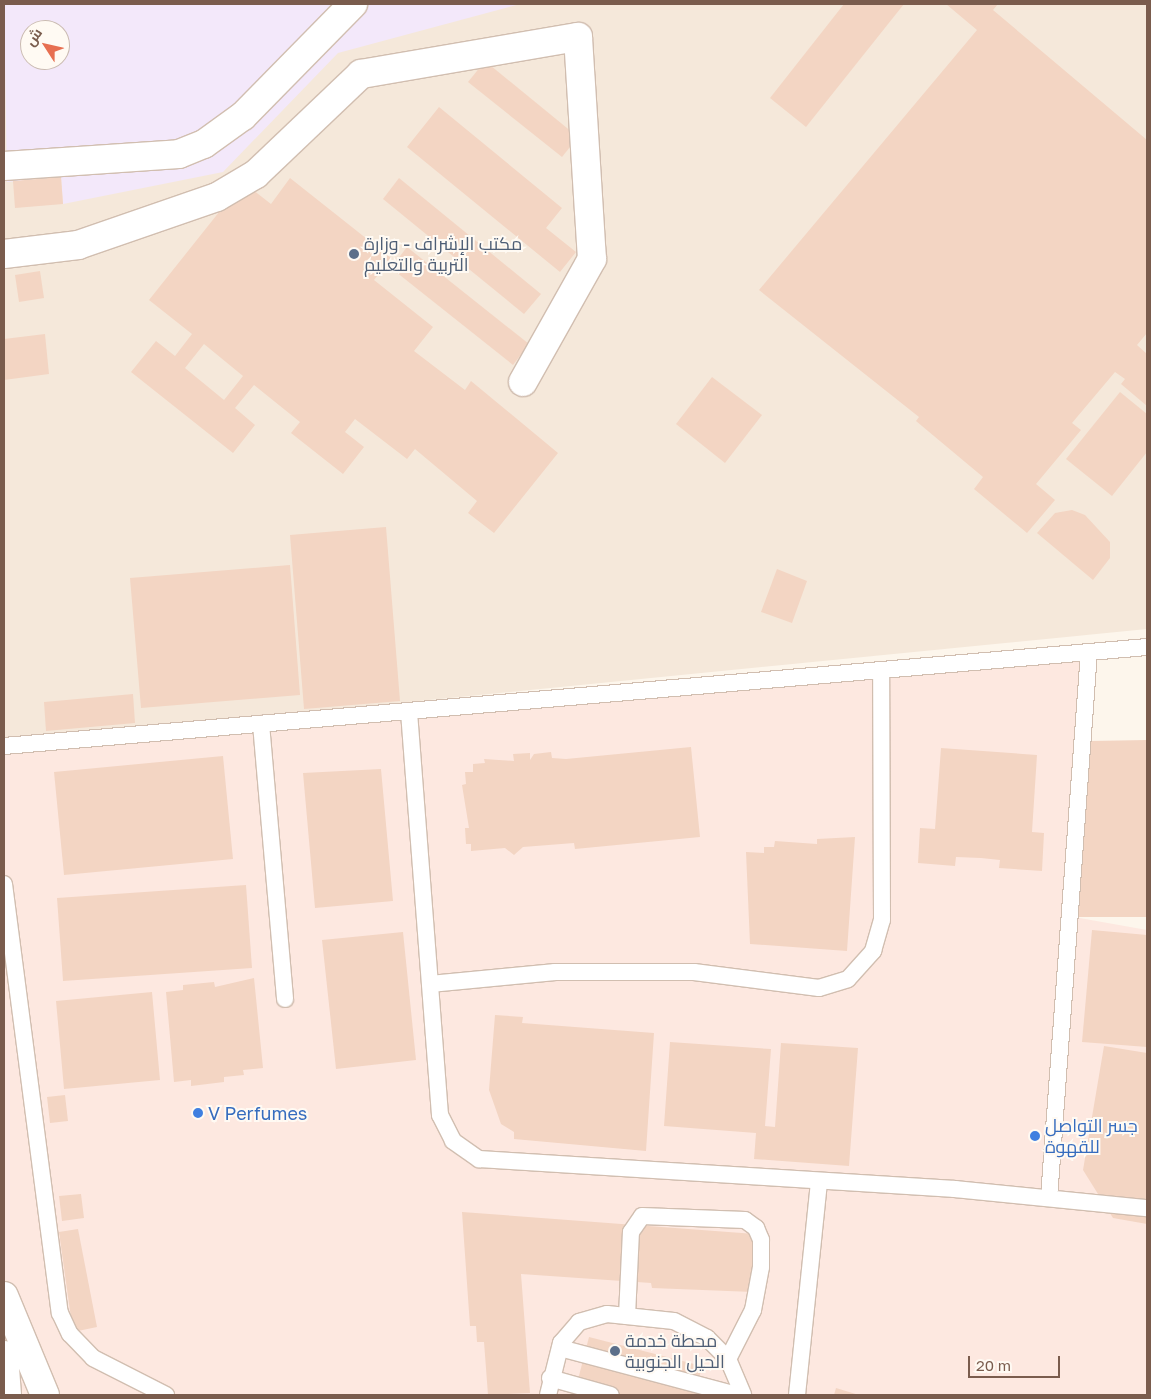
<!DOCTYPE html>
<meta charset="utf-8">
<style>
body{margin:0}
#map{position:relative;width:1151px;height:1399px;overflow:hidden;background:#fdf6ec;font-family:"Golos Text",Cairo,sans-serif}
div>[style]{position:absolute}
.residential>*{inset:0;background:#f5e8da}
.commercial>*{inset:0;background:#fde8e0}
.education>*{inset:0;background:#f3e8fa}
.building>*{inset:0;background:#f3d5c3}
.roads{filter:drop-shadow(1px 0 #d1beb0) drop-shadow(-1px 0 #d1beb0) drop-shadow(0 1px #d1beb0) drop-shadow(0 -1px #d1beb0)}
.lane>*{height:16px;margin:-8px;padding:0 8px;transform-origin:8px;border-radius:8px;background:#fff}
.street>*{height:28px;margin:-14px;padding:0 14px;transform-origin:14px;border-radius:14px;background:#fff}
.secondary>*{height:28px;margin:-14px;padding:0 14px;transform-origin:14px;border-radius:14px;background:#fff}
.dots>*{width:14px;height:14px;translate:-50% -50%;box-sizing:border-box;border:2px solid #fffaf3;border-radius:50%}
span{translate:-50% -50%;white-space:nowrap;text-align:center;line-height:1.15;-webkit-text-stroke:4px #fffaf3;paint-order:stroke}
.service-label{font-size:18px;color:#4e5e75}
.left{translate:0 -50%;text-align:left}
.shop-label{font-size:18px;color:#366cbe}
.frame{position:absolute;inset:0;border:5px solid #7a5c4d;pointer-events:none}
.north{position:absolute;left:20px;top:20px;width:50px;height:50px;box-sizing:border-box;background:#fffaf3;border:1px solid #cabbb1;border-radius:50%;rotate:305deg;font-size:14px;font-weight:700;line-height:20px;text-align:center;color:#7a5c4d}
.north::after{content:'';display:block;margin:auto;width:18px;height:22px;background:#e76f51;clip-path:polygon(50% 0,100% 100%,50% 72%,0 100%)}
.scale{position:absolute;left:968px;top:1356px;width:92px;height:22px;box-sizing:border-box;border:2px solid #7a5c4d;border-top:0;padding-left:6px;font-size:15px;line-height:18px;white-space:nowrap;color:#7a5c4d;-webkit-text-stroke:4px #fffaf3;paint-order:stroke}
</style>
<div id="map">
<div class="residential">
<div style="clip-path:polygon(evenodd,4px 4px,1147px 4px,1147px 629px,4px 742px,4px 4px,30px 30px,60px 30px,60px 60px,30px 60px,30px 30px)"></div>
</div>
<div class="commercial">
<div style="clip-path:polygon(1089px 652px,1074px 917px,1147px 930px,1147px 1395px,4px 1395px,4px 746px)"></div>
</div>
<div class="education">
<div style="clip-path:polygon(evenodd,4px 4px,520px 4px,338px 53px,223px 172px,63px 204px,61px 177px,7px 182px,4px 4px,30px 30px,60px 30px,60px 60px,30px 60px,30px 30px)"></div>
</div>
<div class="building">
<div style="clip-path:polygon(844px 4px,904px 4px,806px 127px,770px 98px)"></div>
<div style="clip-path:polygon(946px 4px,998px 4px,993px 10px,1147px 140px,1147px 333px,1137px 345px,1147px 354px,1147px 406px,1121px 384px,1125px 379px,1115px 372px,1072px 423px,1081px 430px,1036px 484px,1055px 500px,1027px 533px,974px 489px,983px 477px,916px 421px,919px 417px,759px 290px,977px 30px)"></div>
<div style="clip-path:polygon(485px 61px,578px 137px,562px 157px,468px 82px)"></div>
<div style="clip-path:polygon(439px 107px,562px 208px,546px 228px,576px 252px,560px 272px,407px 147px)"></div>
<div style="clip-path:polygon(61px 177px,63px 204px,15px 208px,13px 181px)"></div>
<div style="clip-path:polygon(evenodd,290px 178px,391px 258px,374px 280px,433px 327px,414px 351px,465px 390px,471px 381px,558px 453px,494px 533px,468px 513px,477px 501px,415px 449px,407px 459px,355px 419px,345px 432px,364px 447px,343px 474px,291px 433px,300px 422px,254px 385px,235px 408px,255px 425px,233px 453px,131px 372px,156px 341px,175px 356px,192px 334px,149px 300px,243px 182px,271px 204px,290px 178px,204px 344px,243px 376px,224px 400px,185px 368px,204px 344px)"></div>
<div style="clip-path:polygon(399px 178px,541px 294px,524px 314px,383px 199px)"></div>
<div style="clip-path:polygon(407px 247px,529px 344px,513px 365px,391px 268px)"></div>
<div style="clip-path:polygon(40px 271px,44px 298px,19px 302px,15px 275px)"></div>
<div style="clip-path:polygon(45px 334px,49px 374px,4px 380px,4px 339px)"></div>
<div style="clip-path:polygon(712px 377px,762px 415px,725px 463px,676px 424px)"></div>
<div style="clip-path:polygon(1120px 392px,1147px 414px,1147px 452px,1112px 496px,1066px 459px)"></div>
<div style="clip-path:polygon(1072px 510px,1085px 515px,1110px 542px,1110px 558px,1093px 580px,1037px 533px,1055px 513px)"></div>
<div style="clip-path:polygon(386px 527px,400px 701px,304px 709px,290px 535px)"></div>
<div style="clip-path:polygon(290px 565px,300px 695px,141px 708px,130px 578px)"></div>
<div style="clip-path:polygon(777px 569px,807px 581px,792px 623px,761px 612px)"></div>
<div style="clip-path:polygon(133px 694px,135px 723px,46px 731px,44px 702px)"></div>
<div style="clip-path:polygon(1147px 740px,1147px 917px,1074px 917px,1090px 741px)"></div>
<div style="clip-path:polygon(691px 747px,700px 837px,575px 849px,574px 843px,523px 847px,514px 855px,505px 848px,471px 851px,471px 844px,466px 844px,465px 828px,469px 828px,462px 785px,466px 784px,465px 772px,473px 772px,473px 764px,485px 763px,484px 759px,514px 761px,513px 754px,530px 753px,530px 760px,534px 754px,551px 752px,552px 758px,566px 759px)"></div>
<div style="clip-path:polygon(941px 748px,1037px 755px,1032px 832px,1044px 833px,1042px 871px,999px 868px,1000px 860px,981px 858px,956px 857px,955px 866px,918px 863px,920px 828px,935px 829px)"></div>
<div style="clip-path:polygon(223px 756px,233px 859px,64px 875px,54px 772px)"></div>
<div style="clip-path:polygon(381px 769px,393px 901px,315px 908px,303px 773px)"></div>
<div style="clip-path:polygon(855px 837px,847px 951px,750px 944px,746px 852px,764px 853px,764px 847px,774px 847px,775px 841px,817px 844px,817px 839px)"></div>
<div style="clip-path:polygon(246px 885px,252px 968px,63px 981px,57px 898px)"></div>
<div style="clip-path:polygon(1092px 930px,1147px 935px,1147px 1047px,1082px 1042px)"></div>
<div style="clip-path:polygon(403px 932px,416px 1060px,336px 1069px,322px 940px)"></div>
<div style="clip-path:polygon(254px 978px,263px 1068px,243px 1070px,244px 1075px,224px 1077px,224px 1082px,191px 1086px,191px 1080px,174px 1082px,166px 992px,183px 990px,183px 985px,214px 982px,215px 987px)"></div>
<div style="clip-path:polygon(152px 992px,160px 1080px,64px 1089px,56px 1001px)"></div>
<div style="clip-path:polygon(495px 1015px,523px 1017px,522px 1023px,654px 1033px,646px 1151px,514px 1139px,514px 1132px,501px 1124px,489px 1090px)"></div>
<div style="clip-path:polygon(670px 1042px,771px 1049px,765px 1126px,775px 1127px,781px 1043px,858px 1048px,849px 1166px,754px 1159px,756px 1133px,664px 1126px)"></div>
<div style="clip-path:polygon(1104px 1046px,1147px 1053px,1147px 1224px,1113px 1218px,1083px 1170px)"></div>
<div style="clip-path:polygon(65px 1095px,68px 1121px,50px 1123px,47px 1097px)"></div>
<div style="clip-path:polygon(81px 1194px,84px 1218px,62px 1221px,59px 1196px)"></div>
<div style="clip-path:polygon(462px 1212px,755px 1234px,753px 1292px,652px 1288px,651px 1283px,521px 1274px,530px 1393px,488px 1395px,484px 1342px,477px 1342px,476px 1326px,470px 1326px)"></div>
<div style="clip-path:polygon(78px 1229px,97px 1327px,73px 1332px,59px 1232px)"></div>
<div style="clip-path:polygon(589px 1337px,702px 1366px,695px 1395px,574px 1395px)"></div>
<div style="clip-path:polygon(836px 1388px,859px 1395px,834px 1395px)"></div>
</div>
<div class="roads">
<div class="lane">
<div style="left:409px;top:712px;width:404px;rotate:85.6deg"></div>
<div style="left:440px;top:1115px;width:29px;rotate:63deg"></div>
<div style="left:453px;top:1141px;width:32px;rotate:35deg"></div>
<div style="left:479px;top:1159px;width:477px;rotate:3.6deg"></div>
<div style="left:955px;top:1189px;width:193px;rotate:5.7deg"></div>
<div style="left:261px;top:724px;width:276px;rotate:85deg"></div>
<div style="left:4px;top:746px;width:1147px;rotate:-4.95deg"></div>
<div style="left:4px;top:884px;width:433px;rotate:82.6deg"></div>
<div style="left:60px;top:1313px;width:23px;rotate:65deg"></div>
<div style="left:70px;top:1334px;width:33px;rotate:46deg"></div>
<div style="left:93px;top:1358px;width:82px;rotate:26.9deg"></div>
<div style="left:430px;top:984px;width:126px;rotate:-5.5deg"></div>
<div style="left:555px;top:972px;width:139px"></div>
<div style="left:694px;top:972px;width:126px;rotate:7.3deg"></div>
<div style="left:819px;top:988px;width:30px;rotate:-17deg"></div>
<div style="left:848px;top:979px;width:38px;rotate:-48deg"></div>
<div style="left:873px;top:951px;width:32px;rotate:-74deg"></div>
<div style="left:882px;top:920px;width:250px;rotate:-90.2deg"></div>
<div style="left:1049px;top:1198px;width:547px;rotate:-85.81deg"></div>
<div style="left:627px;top:1316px;width:84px;rotate:-87.3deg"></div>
<div style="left:631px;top:1232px;width:19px;rotate:-55deg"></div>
<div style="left:642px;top:1216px;width:103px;rotate:2.2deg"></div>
<div style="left:745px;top:1220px;width:14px;rotate:36deg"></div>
<div style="left:756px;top:1228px;width:13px;rotate:67deg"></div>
<div style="left:761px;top:1240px;width:27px;rotate:90deg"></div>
<div style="left:761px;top:1267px;width:44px;rotate:100.5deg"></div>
<div style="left:753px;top:1310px;width:55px;rotate:117deg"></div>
<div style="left:560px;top:1348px;width:183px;rotate:14.9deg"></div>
<div style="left:550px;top:1378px;width:63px;rotate:15.6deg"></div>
<div style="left:548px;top:1395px;width:54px;rotate:-76deg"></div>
<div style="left:561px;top:1343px;width:28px;rotate:-49deg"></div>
<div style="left:579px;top:1322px;width:29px;rotate:-16deg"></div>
<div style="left:607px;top:1314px;width:67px;rotate:6deg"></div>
<div style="left:674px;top:1321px;width:37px;rotate:27deg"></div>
<div style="left:707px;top:1338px;width:30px;rotate:45deg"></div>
<div style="left:728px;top:1359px;width:39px;rotate:67deg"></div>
<div style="left:797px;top:1395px;width:215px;rotate:-84.1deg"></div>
</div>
<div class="street">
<div style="left:4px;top:166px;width:175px;rotate:-3.9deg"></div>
<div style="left:179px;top:154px;width:27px;rotate:-22deg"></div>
<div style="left:204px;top:144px;width:48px;rotate:-35.7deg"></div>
<div style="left:243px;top:116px;width:157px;rotate:-45.5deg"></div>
<div style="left:4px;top:254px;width:75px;rotate:-6.9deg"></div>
<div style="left:78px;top:245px;width:147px;rotate:-19.1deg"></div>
<div style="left:217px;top:197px;width:45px;rotate:-30.5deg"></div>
<div style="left:256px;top:174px;width:145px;rotate:-43.6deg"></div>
<div style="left:361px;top:74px;width:220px;rotate:-9.7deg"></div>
<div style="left:578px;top:37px;width:222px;rotate:86.4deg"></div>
<div style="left:592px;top:259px;width:141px;rotate:119.3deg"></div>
</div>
<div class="secondary">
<div style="left:4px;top:1296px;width:107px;rotate:67.5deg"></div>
<div style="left:4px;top:1355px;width:40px;rotate:85.7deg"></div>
</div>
</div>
<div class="dots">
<div style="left:354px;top:254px;background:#5c6f8a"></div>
<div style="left:198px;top:1113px;background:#3f7fe0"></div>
<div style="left:1035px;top:1136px;background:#3f7fe0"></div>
<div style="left:615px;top:1351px;background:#5c6f8a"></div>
</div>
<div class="service-label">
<span class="left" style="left:364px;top:254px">مكتب الإشراف - وزارة<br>التربية والتعليم</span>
<span class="left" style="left:625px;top:1351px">محطة خدمة<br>الحيل الجنوبية</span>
</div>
<div class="shop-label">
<span class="left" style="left:208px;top:1113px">V Perfumes</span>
<span class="left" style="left:1045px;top:1136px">جسر التواصل<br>للقهوة</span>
</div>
<div class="frame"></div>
<div class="north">ش</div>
<div class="scale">20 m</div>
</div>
